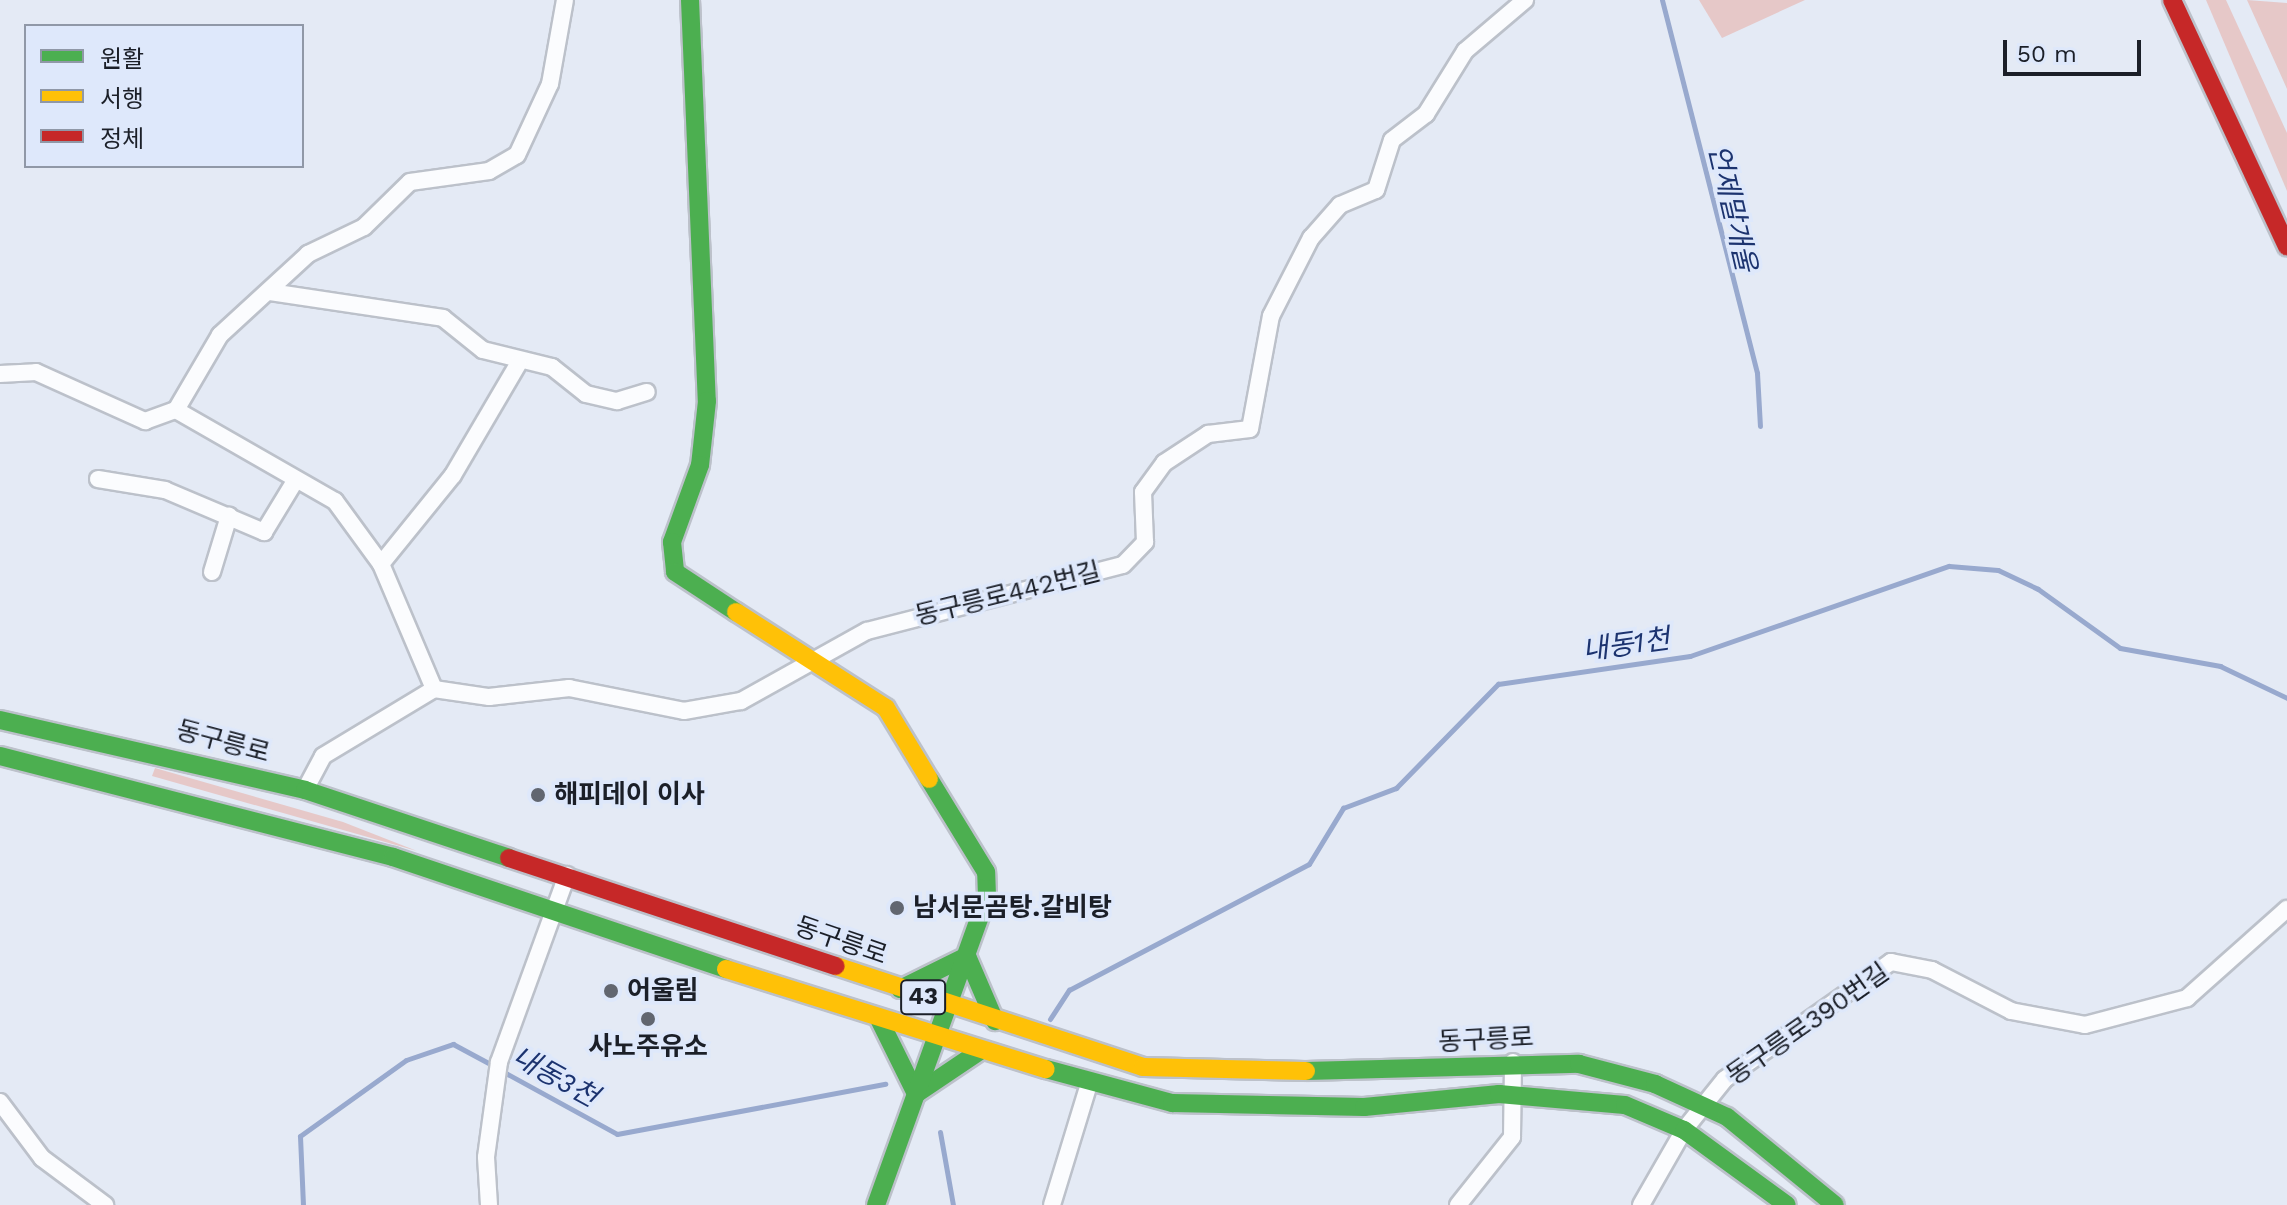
<!DOCTYPE html>
<meta charset="utf-8">
<style>
body{margin:0}
#map{position:relative;width:2287px;height:1205px;overflow:hidden;background:#e4eaf5;font-family:"Work Sans","Noto Sans KR",sans-serif}
div>[style]{position:absolute}
.green>*{inset:0;background:#e6c8c8}
.stream>*{height:5px;margin:-2.5px;padding:0 2.5px;transform-origin:2.5px;border-radius:2.5px;background:#98a9ce}
.roads{filter:drop-shadow(2px 0 #bcc1ca) drop-shadow(-2px 0 #bcc1ca) drop-shadow(0 2px #bcc1ca) drop-shadow(0 -2px #bcc1ca)}
.street>*{height:16px;margin:-8px;padding:0 8px;transform-origin:8px;border-radius:8px;background:#fbfcfe}
.fast>*{height:18px;margin:-9px;padding:0 9px;transform-origin:9px;border-radius:9px;background:#4caf50}
.slow>*{height:18px;margin:-9px;padding:0 9px;transform-origin:9px;border-radius:9px;background:#ffc107}
.jam>*{height:18px;margin:-9px;padding:0 9px;transform-origin:9px;border-radius:9px;background:#c62828}
.dots>*{width:22px;height:22px;translate:-50% -50%;box-sizing:border-box;border:4px solid #dee8fb;border-radius:50%}
span{translate:-50% -50%;white-space:nowrap;text-align:center;line-height:1.15;-webkit-text-stroke:7px #dee8fb;paint-order:stroke}
.shield-label span{padding:2px 6px;background:#dee8fb;border:2px solid;border-radius:6px;-webkit-text-stroke-width:0}
.shield-label{font-size:24px;color:#1b1f28;font-weight:700}
.street-label{font-size:26px;color:#1b1f28}
.poi-label{font-size:26px;color:#1b1f28;font-weight:700}
.left{translate:0 -50%;text-align:left}
.water-label{font-size:28px;color:#1c336f;font-style:italic}
.legend{position:absolute;left:24px;top:24px;width:280px;height:144px;box-sizing:border-box;background:#dee8fb;border:2px solid #9098a7;margin:0;padding:10px 14px;list-style:none;font-size:24px;color:#1b1f28}
.legend li{display:flex;align-items:center;gap:16px;height:40px}
.legend b{width:40px;border:2px solid #9098a7}
.scale{position:absolute;left:2003px;top:40px;width:138px;height:36px;box-sizing:border-box;border:4px solid #1b1f28;border-top:0;padding-left:10px;font-size:24px;line-height:28px;white-space:nowrap;color:#1b1f28;-webkit-text-stroke:6px #dee8fb;paint-order:stroke}
</style>
<div id="map">
<div class="green">
<div style="clip-path:polygon(1699px 0,1805px 0,1722px 38px)"></div>
<div style="clip-path:polygon(2206px 0,2226px 0,2287px 133px,2287px 191px)"></div>
<div style="clip-path:polygon(2247px 0,2287px 3px,2287px 89px,2279px 71px)"></div>
<div style="clip-path:polygon(155px 768px,343px 822px,417px 851px,152px 776px)"></div>
</div>
<div class="stream">
<div style="left:1662px;top:0;width:385px;rotate:75.7deg"></div>
<div style="left:1757px;top:373px;width:53px;rotate:86.8deg"></div>
<div style="left:1050px;top:1019px;width:35px;rotate:-57deg"></div>
<div style="left:1069px;top:990px;width:271px;rotate:-27.7deg"></div>
<div style="left:1309px;top:864px;width:66px;rotate:-58.7deg"></div>
<div style="left:1343px;top:808px;width:57px;rotate:-20.7deg"></div>
<div style="left:1396px;top:788px;width:146px;rotate:-45.6deg"></div>
<div style="left:1498px;top:684px;width:194px;rotate:-8.3deg"></div>
<div style="left:1690px;top:656px;width:274px;rotate:-19.2deg"></div>
<div style="left:1949px;top:566px;width:49px;rotate:4.7deg"></div>
<div style="left:1998px;top:570px;width:44px;rotate:25.4deg"></div>
<div style="left:2038px;top:589px;width:101px;rotate:35.7deg"></div>
<div style="left:2120px;top:648px;width:102px;rotate:10.2deg"></div>
<div style="left:2220px;top:666px;width:74px;rotate:25.5deg"></div>
<div style="left:502px;top:1071px;width:131px;rotate:28.7deg"></div>
<div style="left:617px;top:1134px;width:273px;rotate:-10.6deg"></div>
<div style="left:940px;top:1132px;width:74px;rotate:79.9deg"></div>
<div style="left:303px;top:1205px;width:69px;rotate:-92.5deg"></div>
<div style="left:300px;top:1136px;width:130px;rotate:-35.6deg"></div>
<div style="left:406px;top:1060px;width:50px;rotate:-18.8deg"></div>
<div style="left:453px;top:1044px;width:47px;rotate:28.2deg"></div>
</div>
<div class="roads">
<div class="street">
<div style="left:270px;top:292px;width:175px;rotate:8.5deg"></div>
<div style="left:443px;top:318px;width:51px;rotate:38.7deg"></div>
<div style="left:483px;top:350px;width:71px;rotate:13.8deg"></div>
<div style="left:552px;top:367px;width:43px;rotate:38.5deg"></div>
<div style="left:586px;top:394px;width:32px;rotate:13deg"></div>
<div style="left:617px;top:401px;width:31px;rotate:-17deg"></div>
<div style="left:0;top:374px;width:36px;rotate:-3deg"></div>
<div style="left:36px;top:372px;width:120px;rotate:24.2deg"></div>
<div style="left:145px;top:421px;width:33px;rotate:-20deg"></div>
<div style="left:176px;top:410px;width:87px;rotate:-59.6deg"></div>
<div style="left:220px;top:335px;width:120px;rotate:-42.6deg"></div>
<div style="left:308px;top:254px;width:62px;rotate:-25.7deg"></div>
<div style="left:364px;top:227px;width:64px;rotate:-44.4deg"></div>
<div style="left:410px;top:182px;width:80px;rotate:-7.9deg"></div>
<div style="left:489px;top:171px;width:32px;rotate:-30deg"></div>
<div style="left:517px;top:155px;width:78px;rotate:-65.1deg"></div>
<div style="left:550px;top:84px;width:85px;rotate:-79.9deg"></div>
<div style="left:176px;top:410px;width:183px;rotate:29.8deg"></div>
<div style="left:335px;top:501px;width:78px;rotate:53.9deg"></div>
<div style="left:381px;top:564px;width:136px;rotate:67deg"></div>
<div style="left:98px;top:479px;width:68px;rotate:9.3deg"></div>
<div style="left:165px;top:490px;width:108px;rotate:23deg"></div>
<div style="left:264px;top:532px;width:60px;rotate:-58.7deg"></div>
<div style="left:381px;top:564px;width:114px;rotate:-51deg"></div>
<div style="left:453px;top:475px;width:129px;rotate:-59.6deg"></div>
<div style="left:212px;top:572px;width:59px;rotate:-73.1deg"></div>
<div style="left:305px;top:790px;width:38px;rotate:-62deg"></div>
<div style="left:323px;top:756px;width:130px;rotate:-31.1deg"></div>
<div style="left:434px;top:689px;width:56px;rotate:8.3deg"></div>
<div style="left:489px;top:697px;width:81px;rotate:-6.4deg"></div>
<div style="left:569px;top:688px;width:117px;rotate:11.3deg"></div>
<div style="left:684px;top:711px;width:58px;rotate:-10deg"></div>
<div style="left:741px;top:701px;width:144px;rotate:-29.1deg"></div>
<div style="left:867px;top:631px;width:264px;rotate:-14.5deg"></div>
<div style="left:1123px;top:565px;width:32px;rotate:-46deg"></div>
<div style="left:1145px;top:542px;width:50px;rotate:-92.3deg"></div>
<div style="left:1143px;top:492px;width:36px;rotate:-54deg"></div>
<div style="left:1164px;top:463px;width:53px;rotate:-33.4deg"></div>
<div style="left:1208px;top:434px;width:42px;rotate:-6.8deg"></div>
<div style="left:1250px;top:429px;width:115px;rotate:-79.5deg"></div>
<div style="left:1271px;top:316px;width:88px;rotate:-62.9deg"></div>
<div style="left:1311px;top:238px;width:44px;rotate:-48.7deg"></div>
<div style="left:1340px;top:205px;width:39px;rotate:-23deg"></div>
<div style="left:1376px;top:190px;width:52px;rotate:-72.3deg"></div>
<div style="left:1392px;top:140px;width:43px;rotate:-37.4deg"></div>
<div style="left:1426px;top:114px;width:74px;rotate:-58.2deg"></div>
<div style="left:1465px;top:51px;width:79px;rotate:-40.4deg"></div>
<div style="left:0;top:1102px;width:70px;rotate:53.1deg"></div>
<div style="left:42px;top:1158px;width:79px;rotate:36.7deg"></div>
<div style="left:489px;top:1205px;width:48px;rotate:-93.6deg"></div>
<div style="left:486px;top:1157px;width:96px;rotate:-82.2deg"></div>
<div style="left:499px;top:1062px;width:199px;rotate:-70deg"></div>
<div style="left:1052px;top:1205px;width:130px;rotate:-73deg"></div>
<div style="left:1458px;top:1205px;width:87px;rotate:-51.5deg"></div>
<div style="left:1512px;top:1137px;width:75px;rotate:-89.2deg"></div>
<div style="left:1641px;top:1205px;width:86px;rotate:-60.2deg"></div>
<div style="left:1684px;top:1130px;width:65px;rotate:-51.2deg"></div>
<div style="left:1725px;top:1079px;width:203px;rotate:-35.2deg"></div>
<div style="left:1891px;top:962px;width:42px;rotate:11deg"></div>
<div style="left:1932px;top:970px;width:89px;rotate:27.4deg"></div>
<div style="left:2011px;top:1011px;width:75px;rotate:10.7deg"></div>
<div style="left:2085px;top:1025px;width:106px;rotate:-14.8deg"></div>
<div style="left:2187px;top:998px;width:134px;rotate:-41.7deg"></div>
</div>
<div class="fast">
<div style="left:690px;top:0;width:401px;rotate:87.6deg"></div>
<div style="left:707px;top:401px;width:64px;rotate:96.2deg"></div>
<div style="left:700px;top:465px;width:82px;rotate:110deg"></div>
<div style="left:672px;top:542px;width:30px;rotate:84deg"></div>
<div style="left:675px;top:572px;width:73px;rotate:33.3deg"></div>
<div style="left:0;top:720px;width:313px;rotate:12.9deg"></div>
<div style="left:305px;top:790px;width:215px;rotate:18.4deg"></div>
<div style="left:0;top:756px;width:406px;rotate:14.4deg"></div>
<div style="left:393px;top:857px;width:351px;rotate:18.6deg"></div>
<div style="left:900px;top:989px;width:75px;rotate:-26.2deg"></div>
<div style="left:967px;top:956px;width:71px;rotate:66.7deg"></div>
<div style="left:879px;top:1019px;width:84px;rotate:63.7deg"></div>
<div style="left:916px;top:1094px;width:77px;rotate:-33.9deg"></div>
<div style="left:1046px;top:1069px;width:131px;rotate:15.1deg"></div>
<div style="left:1172px;top:1103px;width:192px;rotate:1.2deg"></div>
<div style="left:1364px;top:1107px;width:136px;rotate:-5.5deg"></div>
<div style="left:1499px;top:1094px;width:126px;rotate:5deg"></div>
<div style="left:1625px;top:1105px;width:64px;rotate:23deg"></div>
<div style="left:1684px;top:1130px;width:127px;rotate:36.1deg"></div>
<div style="left:1306px;top:1071px;width:273px;rotate:-1.5deg"></div>
<div style="left:1579px;top:1064px;width:79px;rotate:14.7deg"></div>
<div style="left:1655px;top:1084px;width:79px;rotate:24.6deg"></div>
<div style="left:1727px;top:1117px;width:139px;rotate:39.2deg"></div>
<div style="left:876px;top:1205px;width:328px;rotate:-70.2deg"></div>
<div style="left:987px;top:896px;width:24px;rotate:-92deg"></div>
<div style="left:986px;top:872px;width:109px;rotate:-121.5deg"></div>
</div>
<div class="slow">
<div style="left:736px;top:612px;width:178px;rotate:32.6deg"></div>
<div style="left:886px;top:708px;width:83px;rotate:58.8deg"></div>
<div style="left:836px;top:966px;width:323px;rotate:18.2deg"></div>
<div style="left:1143px;top:1067px;width:163px;rotate:1.4deg"></div>
<div style="left:726px;top:969px;width:335px;rotate:17.4deg"></div>
</div>
<div class="jam">
<div style="left:2172px;top:0;width:272px;rotate:65deg"></div>
<div style="left:509px;top:858px;width:344px;rotate:18.3deg"></div>
</div>
</div>
<div class="dots">
<div style="left:538px;top:795px;background:#616670"></div>
<div style="left:897px;top:908px;background:#616670"></div>
<div style="left:611px;top:991px;background:#616670"></div>
<div style="left:648px;top:1019px;background:#616670"></div>
</div>
<div class="shield-label">
<span style="left:923px;top:997px">43</span>
</div>
<div class="street-label">
<span style="left:1008px;top:594px;rotate:-14deg">동구릉로442번길</span>
<span style="left:223px;top:742px;rotate:15deg">동구릉로</span>
<span style="left:841px;top:941px;rotate:19deg">동구릉로</span>
<span style="left:1808px;top:1024px;rotate:-35deg">동구릉로390번길</span>
<span style="left:1486px;top:1040px;rotate:-3deg">동구릉로</span>
</div>
<div class="poi-label">
<span class="left" style="left:554px;top:795px">해피데이 이사</span>
<span class="left" style="left:913px;top:908px">남서문곰탕.갈비탕</span>
<span class="left" style="left:627px;top:991px">어울림</span>
<span style="left:648px;top:1047px">사노주유소</span>
</div>
<div class="water-label">
<span style="left:1732px;top:208px;rotate:77deg">언제말개울</span>
<span style="left:1626px;top:645px;rotate:-8deg">내동1천</span>
<span style="left:555px;top:1077px;rotate:29deg">내동3천</span>
</div>
<ul class="legend">
<li><b style="height:10px;background:#4caf50"></b>원활</li>
<li><b style="height:10px;background:#ffc107"></b>서행</li>
<li><b style="height:10px;background:#c62828"></b>정체</li>
</ul>
<div class="scale">50 m</div>
</div>
